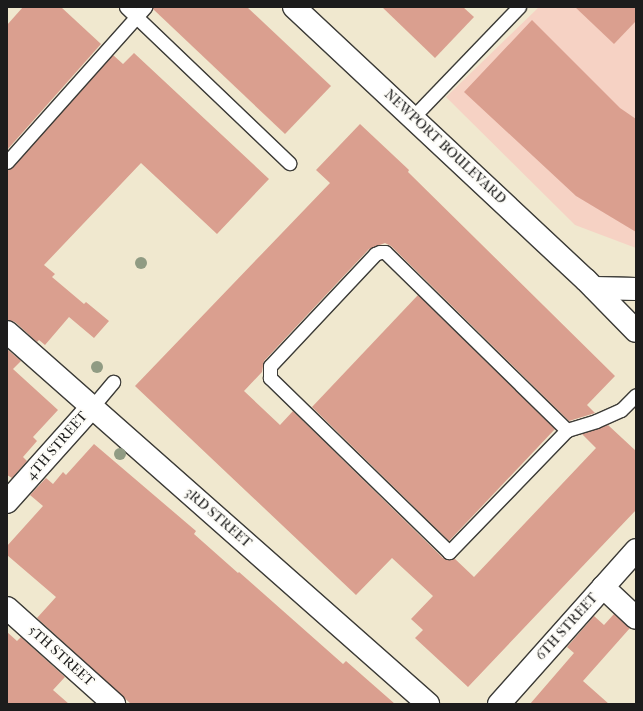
<!DOCTYPE html>
<style>
body{margin:0}
#map{position:relative;width:643px;height:711px;overflow:hidden;background:#f0e8cf;font-family:"IM FELL French Canon",serif}
div>[style]{position:absolute}
.built>*{inset:0;background:#f6d2c4}
.building>*{inset:0;background:#da9f8f}
.roads{filter:drop-shadow(1px 0 #3c3b37) drop-shadow(-1px 0 #3c3b37) drop-shadow(0 1px #3c3b37) drop-shadow(0 -1px #3c3b37)}
.lane>*{height:13px;margin:-6.5px;padding:0 6.5px;transform-origin:6.5px;border-radius:6.5px;background:#fff}
.street>*{height:22px;margin:-11px;padding:0 11px;transform-origin:11px;border-radius:11px;background:#fff}
.secondary>*{height:22px;margin:-11px;padding:0 11px;transform-origin:11px;border-radius:11px;background:#fff}
.trees>*{width:12px;height:12px;margin:-6px;border-radius:50%;background:#909b83}
span{translate:-50% -50%;white-space:nowrap;text-align:center;line-height:1.15;-webkit-text-stroke:4px #fdfcf7;paint-order:stroke}
.street-label{font-size:14px;color:#1c1c1c}
.frame{position:absolute;inset:0;border:8px solid #1c1c1c;pointer-events:none}
</style>
<div id="map">
<div class="built">
<div style="clip-path:polygon(539px 7px,636px 7px,636px 248px,575px 225px,446px 97px)"></div>
</div>
<div class="building">
<div style="clip-path:polygon(23px 7px,61px 7px,101px 44px,7px 150px,7px 25px)"></div>
<div style="clip-path:polygon(153px 7px,247px 7px,331px 86px,285px 134px,153px 9px)"></div>
<div style="clip-path:polygon(382px 7px,463px 7px,474px 17px,435px 58px)"></div>
<div style="clip-path:polygon(575px 7px,636px 7px,636px 21px,614px 44px)"></div>
<div style="clip-path:polygon(532px 20px,620px 108px,636px 119px,636px 232px,576px 196px,464px 92px)"></div>
<div style="clip-path:polygon(134px 53px,269px 179px,217px 234px,141px 163px,44px 265px,55px 274px,52px 277px,84px 304px,86px 302px,109px 321px,94px 338px,69px 317px,45px 345px,39px 340px,37px 342px,15px 322px,7px 320px,7px 170px,13px 167px,113px 55px,123px 64px)"></div>
<div style="clip-path:polygon(360px 124px,409px 170px,408px 172px,615px 376px,587px 405px,595px 413px,569px 421px,391px 246px,385px 243px,369px 249px,264px 361px,262px 372px,244px 391px,280px 425px,293px 411px,443px 558px,447px 560px,454px 558px,474px 577px,596px 448px,582px 434px,608px 425px,636px 451px,636px 510px,468px 687px,415px 638px,423px 630px,411px 619px,433px 596px,392px 558px,356px 595px,135px 386px,330px 183px,316px 170px)"></div>
<div style="clip-path:polygon(418px 295px,555px 429px,449px 541px,312px 407px)"></div>
<div style="clip-path:polygon(7px 349px,21px 361px,13px 369px,58px 410px,33px 437px,37px 441px,23px 457px,27px 461px,12px 478px,7px 475px)"></div>
<div style="clip-path:polygon(94px 444px,196px 531px,194px 534px,238px 573px,239px 572px,343px 664px,346px 661px,395px 704px,131px 704px,37px 618px,56px 597px,7px 555px,7px 546px,43px 506px,30px 495px,46px 478px,53px 484px,63px 472px,66px 475px)"></div>
<div style="clip-path:polygon(614px 614px,630px 628px,583px 681px,609px 704px,530px 704px,574px 653px,567px 647px,594px 616px,604px 625px)"></div>
<div style="clip-path:polygon(7px 632px,17px 641px,21px 637px,65px 677px,53px 690px,69px 704px,7px 704px)"></div>
</div>
<div class="roads">
<div class="lane">
<div style="left:126px;top:7px;width:226px;rotate:43.7deg"></div>
<div style="left:413px;top:117px;width:153px;rotate:-46.1deg"></div>
<div style="left:7px;top:162px;width:208px;rotate:-48.3deg"></div>
<div style="left:380px;top:252px;width:5px"></div>
<div style="left:385px;top:252px;width:255px;rotate:44.4deg"></div>
<div style="left:567px;top:430px;width:170px;rotate:134deg"></div>
<div style="left:449px;top:552px;width:250px;rotate:-135.8deg"></div>
<div style="left:270px;top:378px;width:12px;rotate:-90deg"></div>
<div style="left:270px;top:366px;width:154px;rotate:-46.8deg"></div>
<div style="left:375px;top:254px;width:5px;rotate:-22deg"></div>
<div style="left:92px;top:407px;width:33px;rotate:-50deg"></div>
<div style="left:567px;top:430px;width:30px;rotate:-17deg"></div>
<div style="left:596px;top:421px;width:27px;rotate:-24deg"></div>
<div style="left:621px;top:410px;width:21px;rotate:-45deg"></div>
</div>
<div class="street">
<div style="left:7px;top:332px;width:562px;rotate:41.46deg"></div>
<div style="left:7px;top:502px;width:127px;rotate:-48.2deg"></div>
<div style="left:603px;top:587px;width:45px;rotate:43.2deg"></div>
<div style="left:7px;top:608px;width:144px;rotate:41.9deg"></div>
<div style="left:499px;top:704px;width:206px;rotate:-48.3deg"></div>
</div>
<div class="secondary">
<div style="left:294px;top:7px;width:400px;rotate:43.1deg"></div>
<div style="left:586px;top:280px;width:71px;rotate:45.6deg"></div>
<div style="left:594px;top:288px;width:42px;rotate:1.4deg"></div>
</div>
</div>
<div class="trees">
<div style="left:141px;top:263px"></div>
<div style="left:97px;top:367px"></div>
<div style="left:120px;top:454px"></div>
</div>
<div class="street-label">
<span style="left:445px;top:147px;rotate:43deg">NEWPORT BOULEVARD</span>
<span style="left:57px;top:446px;rotate:-49deg">4TH STREET</span>
<span style="left:218px;top:518px;rotate:41deg">3RD STREET</span>
<span style="left:567px;top:627px;rotate:-48deg">6TH STREET</span>
<span style="left:61px;top:656px;rotate:42deg">5TH STREET</span>
</div>
<div class="frame"></div>
</div>
